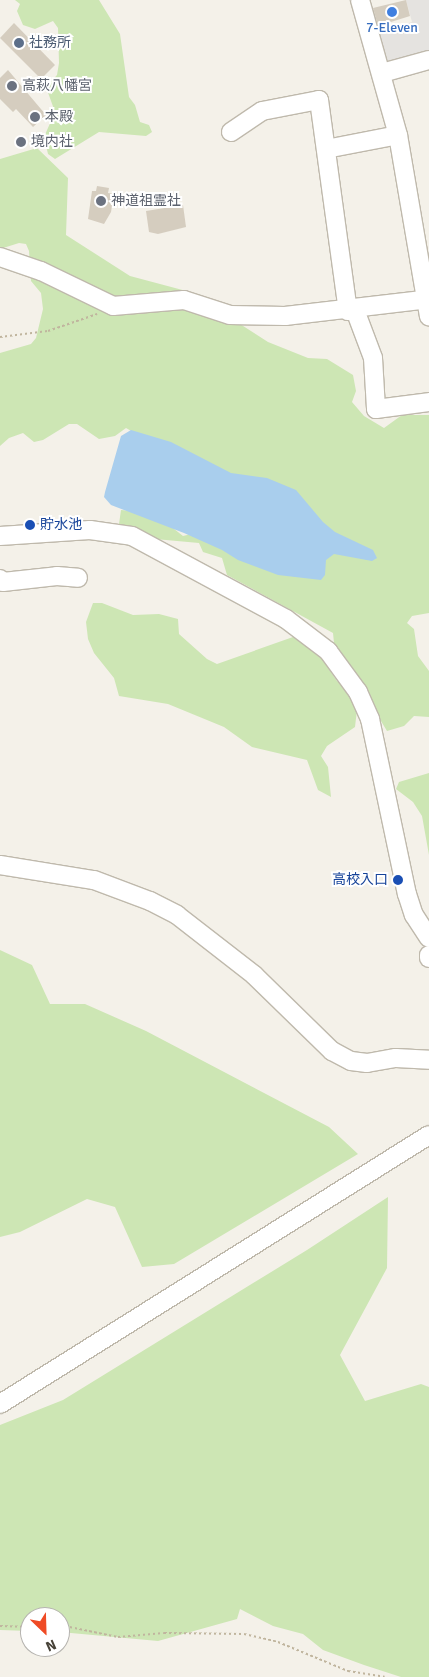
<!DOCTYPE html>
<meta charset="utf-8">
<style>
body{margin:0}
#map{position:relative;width:429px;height:1677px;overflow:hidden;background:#f4f1e9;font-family:Signika,"Noto Sans JP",sans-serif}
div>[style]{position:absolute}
.green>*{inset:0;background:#cde6b4}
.parking>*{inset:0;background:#e5e3e0}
.water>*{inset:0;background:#a9ceed}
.building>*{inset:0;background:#d5cdbf}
.path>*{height:2px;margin-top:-1px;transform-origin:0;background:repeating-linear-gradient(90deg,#c0b59e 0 2.5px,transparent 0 5px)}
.roads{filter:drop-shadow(1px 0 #bfb9ac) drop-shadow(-1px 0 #bfb9ac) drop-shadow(0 1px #bfb9ac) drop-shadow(0 -1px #bfb9ac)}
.minor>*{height:18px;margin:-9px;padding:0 9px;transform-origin:9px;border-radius:9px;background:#fff}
.dots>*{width:14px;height:14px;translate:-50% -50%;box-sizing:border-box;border:2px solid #fff;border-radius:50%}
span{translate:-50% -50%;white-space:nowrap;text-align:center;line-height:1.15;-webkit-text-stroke:4px #fff;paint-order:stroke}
.shop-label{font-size:14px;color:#366cbe}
.service-label{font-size:14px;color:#4e5e75}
.left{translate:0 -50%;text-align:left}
.worship-label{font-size:14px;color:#5b616d}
.transit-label{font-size:14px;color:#164399}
.right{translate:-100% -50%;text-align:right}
.north{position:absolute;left:20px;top:1607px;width:50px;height:50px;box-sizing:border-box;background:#fff;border:1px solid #b5b3af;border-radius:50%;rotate:156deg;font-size:14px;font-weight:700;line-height:20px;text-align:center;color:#474238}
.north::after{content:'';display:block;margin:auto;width:18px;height:22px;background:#ef4b25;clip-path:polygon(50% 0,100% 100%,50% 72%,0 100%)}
</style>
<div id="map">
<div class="green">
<div style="clip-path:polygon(15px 0,99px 0,120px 34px,129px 97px,135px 105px,140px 122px,149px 125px,152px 132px,146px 136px,99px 132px,55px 159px,48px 154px,44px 137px,55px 112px,46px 87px,57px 75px,59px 63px,58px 28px,53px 21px,35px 29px,23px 25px,17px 11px,20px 4px)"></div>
<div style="clip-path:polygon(37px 148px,68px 178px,66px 235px,130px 276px,190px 292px,268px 342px,308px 358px,327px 359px,353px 375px,356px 391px,352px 402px,364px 416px,384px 428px,402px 415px,429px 415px,429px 613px,412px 616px,407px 623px,414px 629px,418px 656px,429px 671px,429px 717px,414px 716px,404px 726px,387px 731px,334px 643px,333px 633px,227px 575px,222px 558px,203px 552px,199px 543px,155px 539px,144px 532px,124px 529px,119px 524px,121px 510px,154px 513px,183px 536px,191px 534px,133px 432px,126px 428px,115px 436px,99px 439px,77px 424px,69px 424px,43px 440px,34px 442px,23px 433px,9px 438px,0 446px,0 353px,31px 344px,36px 338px,43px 309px,41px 293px,31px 281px,29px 251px,26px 244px,19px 243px,0 249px,0 159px)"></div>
<div style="clip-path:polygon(93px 603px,102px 603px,133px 615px,159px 614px,178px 619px,179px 634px,207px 659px,217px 664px,293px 637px,314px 647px,337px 681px,349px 690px,357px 710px,355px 727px,327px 746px,321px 756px,328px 767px,331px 797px,318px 790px,307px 760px,252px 747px,224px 727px,168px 704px,119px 696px,114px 678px,94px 653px,88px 639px,86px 622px)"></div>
<div style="clip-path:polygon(429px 773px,429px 855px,422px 816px,413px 802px,396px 789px,399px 782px)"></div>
<div style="clip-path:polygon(0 950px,32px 965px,50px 1004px,85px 1004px,146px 1031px,329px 1127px,358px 1154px,174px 1264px,142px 1267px,115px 1207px,87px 1199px,20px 1232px,0 1237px)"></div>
<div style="clip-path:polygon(388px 1197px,387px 1268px,340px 1355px,365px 1401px,421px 1384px,429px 1387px,429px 1677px,401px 1677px,364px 1665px,323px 1650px,303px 1634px,273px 1626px,240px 1609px,237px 1619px,158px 1641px,60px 1632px,60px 1617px,30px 1617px,30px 1631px,0 1630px,0 1425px,63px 1400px,307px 1250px)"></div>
</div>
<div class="parking">
<div style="clip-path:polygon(406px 0,429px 0,429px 55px,387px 65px,376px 33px,412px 22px)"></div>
</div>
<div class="water">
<div style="clip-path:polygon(131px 430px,171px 442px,231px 473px,267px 478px,296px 490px,323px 522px,335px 532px,373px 550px,377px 558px,372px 561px,334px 554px,326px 560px,325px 575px,321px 580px,278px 575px,238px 560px,222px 550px,184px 533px,111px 505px,104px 497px,105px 492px,121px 436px)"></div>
</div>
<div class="building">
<div style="clip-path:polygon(406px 0,410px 16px,378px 26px,373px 8px)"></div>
<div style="clip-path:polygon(14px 23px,55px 65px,41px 79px,0 38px)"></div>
<div style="clip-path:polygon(8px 70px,46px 115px,33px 127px,16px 109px,13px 112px,0 99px,0 78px)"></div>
<div style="clip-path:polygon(97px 186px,109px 188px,108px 193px,114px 194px,111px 212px,104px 224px,88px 219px,92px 191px,96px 191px)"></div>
<div style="clip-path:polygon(183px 205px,186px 227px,158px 234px,149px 232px,146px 211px)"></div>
</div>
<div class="path">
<div style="left:0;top:337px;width:48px;rotate:-7.1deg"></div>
<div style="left:48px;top:331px;width:52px;rotate:-19.1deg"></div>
<div style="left:60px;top:1625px;width:59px;rotate:11.7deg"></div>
<div style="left:118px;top:1637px;width:46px;rotate:-5deg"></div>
<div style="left:164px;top:1633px;width:80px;rotate:0.7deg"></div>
<div style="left:244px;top:1634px;width:35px;rotate:13deg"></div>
<div style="left:278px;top:1642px;width:76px;rotate:22.5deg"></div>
<div style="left:348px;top:1671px;width:37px;rotate:9deg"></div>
<div style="left:0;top:1626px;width:30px;rotate:2deg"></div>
</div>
<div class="roads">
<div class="minor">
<div style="left:360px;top:0;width:140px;rotate:74.3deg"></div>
<div style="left:398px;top:135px;width:184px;rotate:80.3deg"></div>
<div style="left:382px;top:73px;width:49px;rotate:-15.5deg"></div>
<div style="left:231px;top:132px;width:37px;rotate:-34deg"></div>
<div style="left:262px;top:111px;width:58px;rotate:-10.9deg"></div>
<div style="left:319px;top:100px;width:213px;rotate:82.2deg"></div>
<div style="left:326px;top:149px;width:73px;rotate:-11deg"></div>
<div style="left:0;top:257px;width:43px;rotate:18.9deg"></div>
<div style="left:41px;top:271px;width:80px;rotate:25.9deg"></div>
<div style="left:113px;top:306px;width:71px;rotate:-4.8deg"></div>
<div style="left:184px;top:300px;width:48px;rotate:18.1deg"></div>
<div style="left:230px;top:315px;width:55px;rotate:1deg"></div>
<div style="left:285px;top:316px;width:145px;rotate:-6.7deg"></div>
<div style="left:355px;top:310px;width:51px;rotate:69.4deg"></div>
<div style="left:373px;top:358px;width:51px;rotate:86.6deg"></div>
<div style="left:376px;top:409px;width:53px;rotate:-7.5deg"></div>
<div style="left:0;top:536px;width:90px;rotate:-3.8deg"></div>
<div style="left:90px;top:530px;width:42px;rotate:8.1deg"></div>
<div style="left:132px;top:536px;width:175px;rotate:28.3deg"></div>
<div style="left:286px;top:619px;width:53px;rotate:37.3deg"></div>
<div style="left:328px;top:651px;width:51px;rotate:53.8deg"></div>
<div style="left:358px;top:692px;width:30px;rotate:66deg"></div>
<div style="left:370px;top:719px;width:179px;rotate:78.1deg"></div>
<div style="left:407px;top:894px;width:22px;rotate:72deg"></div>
<div style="left:414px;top:915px;width:27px;rotate:57deg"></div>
<div style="left:0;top:579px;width:4px;rotate:45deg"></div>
<div style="left:3px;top:582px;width:54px;rotate:-6.3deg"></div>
<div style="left:57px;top:576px;width:21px;rotate:5deg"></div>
<div style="left:0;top:865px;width:95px;rotate:9.1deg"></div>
<div style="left:94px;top:880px;width:60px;rotate:20.6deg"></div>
<div style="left:150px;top:901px;width:30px;rotate:27deg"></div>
<div style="left:177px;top:915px;width:98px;rotate:37.9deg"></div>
<div style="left:254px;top:975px;width:109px;rotate:44.3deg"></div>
<div style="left:332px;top:1051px;width:21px;rotate:28deg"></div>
<div style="left:351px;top:1061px;width:16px;rotate:7deg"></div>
<div style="left:367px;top:1063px;width:29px;rotate:-10deg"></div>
<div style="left:396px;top:1058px;width:33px;rotate:3deg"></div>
<div style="left:429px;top:955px;width:3px;rotate:90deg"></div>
<div style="left:0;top:1404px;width:506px;rotate:-32.09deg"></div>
</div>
</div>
<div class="dots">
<div style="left:392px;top:12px;background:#3f7fe0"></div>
<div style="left:19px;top:43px;background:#5c6f8a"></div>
<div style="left:12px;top:86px;background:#6b7280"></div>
<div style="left:35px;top:117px;background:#6b7280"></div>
<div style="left:21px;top:142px;background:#6b7280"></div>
<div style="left:101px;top:201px;background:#6b7280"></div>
<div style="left:30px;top:525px;background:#1a4fb4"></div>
<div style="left:398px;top:880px;background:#1a4fb4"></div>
</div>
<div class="shop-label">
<span style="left:392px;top:28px">7-Eleven</span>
</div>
<div class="service-label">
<span class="left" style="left:29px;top:43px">社務所</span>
</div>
<div class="worship-label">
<span class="left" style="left:22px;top:86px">高萩八幡宮</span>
<span class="left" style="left:45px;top:117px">本殿</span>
<span class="left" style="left:31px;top:142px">境内社</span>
<span class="left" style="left:111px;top:201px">神道祖霊社</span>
</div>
<div class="transit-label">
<span class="left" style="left:40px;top:525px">貯水池</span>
<span class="right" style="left:388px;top:880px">高校入口</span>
</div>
<div class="north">N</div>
</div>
